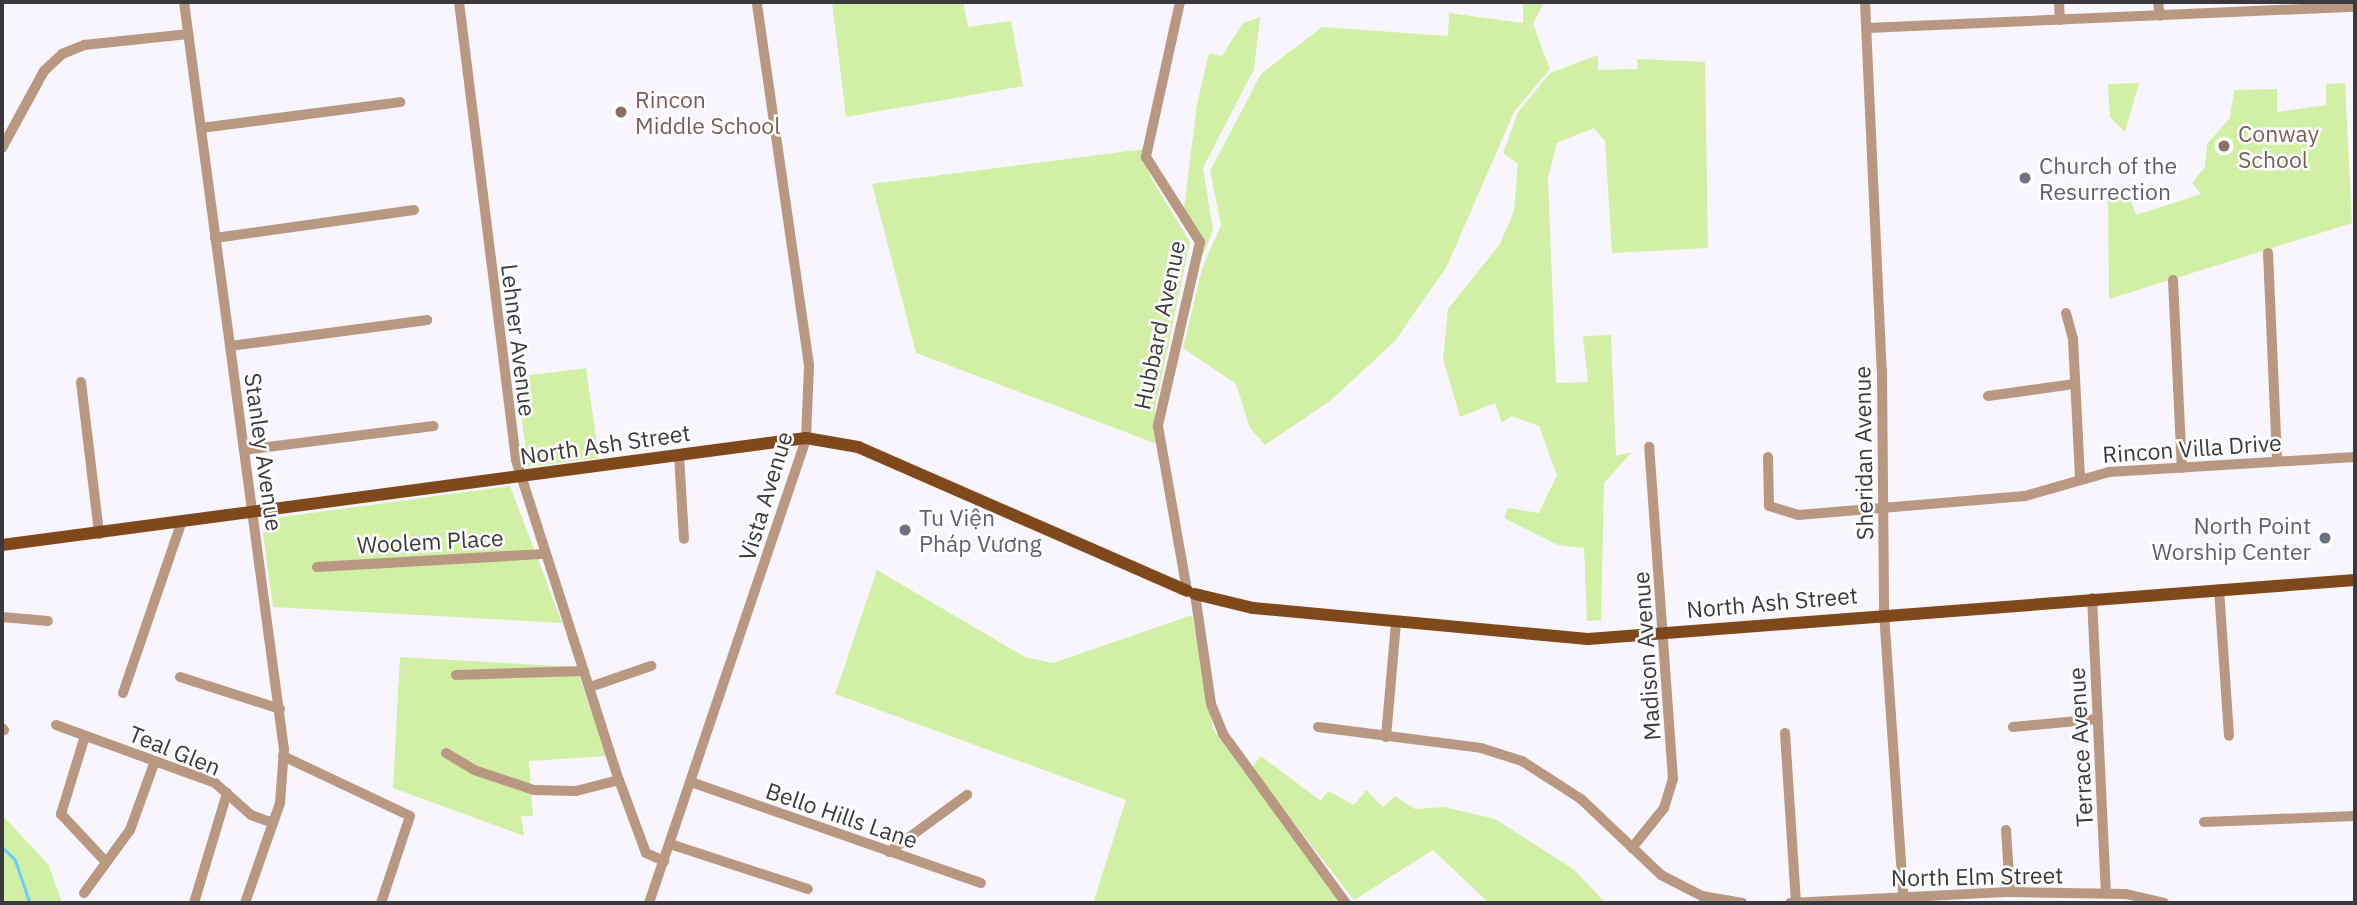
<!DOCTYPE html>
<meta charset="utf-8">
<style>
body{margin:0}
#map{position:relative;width:2357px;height:905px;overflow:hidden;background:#f8f5fe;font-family:"IBM Plex Sans",sans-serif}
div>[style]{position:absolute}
.green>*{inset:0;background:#d1f0a6}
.stream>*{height:2.5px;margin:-1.25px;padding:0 1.25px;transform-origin:1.25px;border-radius:1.25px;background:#6bcdfb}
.minor>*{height:10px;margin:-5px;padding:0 5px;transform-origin:5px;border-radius:5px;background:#b99881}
.major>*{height:12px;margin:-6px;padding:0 6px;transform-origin:6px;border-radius:6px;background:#80491b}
.dots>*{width:19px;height:19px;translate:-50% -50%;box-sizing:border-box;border:4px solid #fff;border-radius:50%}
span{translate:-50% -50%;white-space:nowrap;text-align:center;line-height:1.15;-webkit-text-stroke:5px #fff;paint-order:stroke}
.education-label{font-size:23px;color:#785e54}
.left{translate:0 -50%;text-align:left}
.worship-label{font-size:23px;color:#5b616d}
.right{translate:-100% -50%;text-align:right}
.street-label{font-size:23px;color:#3b393d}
.frame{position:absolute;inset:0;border:4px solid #3b393d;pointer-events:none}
</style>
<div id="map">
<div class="green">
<div style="clip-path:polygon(832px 2px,963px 2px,968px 27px,1011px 21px,1023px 86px,846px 117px)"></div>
<div style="clip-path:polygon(1523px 2px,1544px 2px,1533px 24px,1550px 69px,1514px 112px,1447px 266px,1395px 341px,1330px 401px,1265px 445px,1250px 428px,1236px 384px,1183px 348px,1202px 269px,1221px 225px,1210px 171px,1261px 74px,1322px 27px,1448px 36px,1449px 13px,1523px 23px)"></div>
<div style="clip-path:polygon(1260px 17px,1254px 69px,1203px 168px,1213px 230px,1203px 255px,1184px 208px,1197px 104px,1209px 53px,1222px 56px,1243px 23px)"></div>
<div style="clip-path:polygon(1598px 55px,1598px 70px,1637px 69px,1637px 59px,1705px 62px,1708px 248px,1612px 253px,1605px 141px,1594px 128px,1557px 143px,1548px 178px,1556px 383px,1588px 382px,1583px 336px,1611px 335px,1616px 456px,1632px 452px,1604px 483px,1601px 620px,1587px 621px,1584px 548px,1558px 545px,1504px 518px,1508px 508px,1539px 513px,1557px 475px,1539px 426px,1511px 416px,1502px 423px,1495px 403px,1460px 417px,1443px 359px,1448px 309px,1500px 244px,1514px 211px,1518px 164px,1503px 153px,1518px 112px,1550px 73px)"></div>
<div style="clip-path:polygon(2139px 83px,2125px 132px,2110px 117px,2108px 84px)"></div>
<div style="clip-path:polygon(2345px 83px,2352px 223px,2109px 299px,2108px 195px,2128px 194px,2136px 215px,2201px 194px,2192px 183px,2205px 167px,2207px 144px,2230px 118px,2234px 90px,2277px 89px,2277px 112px,2326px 105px,2326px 84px)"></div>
<div style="clip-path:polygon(1144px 149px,1150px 176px,1190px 242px,1155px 408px,1157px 444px,916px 353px,872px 184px)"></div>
<div style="clip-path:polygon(586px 368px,599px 458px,528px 467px,516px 377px)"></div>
<div style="clip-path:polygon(510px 486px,562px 623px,273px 607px,263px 534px,274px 518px)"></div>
<div style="clip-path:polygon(877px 570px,1025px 657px,1053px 663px,1192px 615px,1213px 729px,1341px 903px,1093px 903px,1126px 800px,835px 694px)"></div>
<div style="clip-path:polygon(400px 657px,576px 667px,607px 756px,529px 761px,533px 816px,521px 816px,524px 836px,393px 788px)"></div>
<div style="clip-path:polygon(1261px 756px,1321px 801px,1328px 791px,1354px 805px,1366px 790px,1383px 807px,1395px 796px,1415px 809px,1444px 807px,1495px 819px,1573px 869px,1606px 903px,1489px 903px,1433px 850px,1354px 900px,1251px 768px)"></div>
<div style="clip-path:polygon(2px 815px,49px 865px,62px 903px,2px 903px)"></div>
</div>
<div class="stream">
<div style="left:2px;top:847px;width:18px;rotate:43deg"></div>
<div style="left:15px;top:859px;width:46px;rotate:71.2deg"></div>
</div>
<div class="minor">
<div style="left:184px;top:2px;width:754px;rotate:82.38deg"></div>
<div style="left:284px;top:749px;width:54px;rotate:94.2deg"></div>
<div style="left:280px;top:803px;width:106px;rotate:109.3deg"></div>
<div style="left:459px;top:2px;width:462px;rotate:82.9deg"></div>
<div style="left:516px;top:460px;width:336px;rotate:72.2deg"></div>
<div style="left:619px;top:780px;width:78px;rotate:69.7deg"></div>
<div style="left:646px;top:853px;width:20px;rotate:24deg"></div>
<div style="left:1180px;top:2px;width:159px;rotate:102.4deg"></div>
<div style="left:1146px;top:157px;width:101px;rotate:57.6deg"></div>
<div style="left:1200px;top:242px;width:189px;rotate:102.9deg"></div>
<div style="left:1158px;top:426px;width:168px;rotate:80deg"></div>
<div style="left:1187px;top:591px;width:9px;rotate:21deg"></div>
<div style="left:1195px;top:594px;width:111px;rotate:81.7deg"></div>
<div style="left:1211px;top:704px;width:32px;rotate:68deg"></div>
<div style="left:1223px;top:734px;width:209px;rotate:54deg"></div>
<div style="left:1865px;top:2px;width:369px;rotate:87.4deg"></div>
<div style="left:1882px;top:371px;width:242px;rotate:89.5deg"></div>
<div style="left:1884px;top:613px;width:291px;rotate:86.1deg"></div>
<div style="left:2059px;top:2px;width:18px;rotate:87deg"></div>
<div style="left:2158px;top:2px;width:14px;rotate:82deg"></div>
<div style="left:1867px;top:28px;width:488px;rotate:-2.5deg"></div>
<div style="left:201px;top:128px;width:201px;rotate:-7.4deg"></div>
<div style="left:2px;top:148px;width:88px;rotate:-61.4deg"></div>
<div style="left:44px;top:71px;width:25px;rotate:-43deg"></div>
<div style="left:62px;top:54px;width:24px;rotate:-22deg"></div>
<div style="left:84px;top:45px;width:105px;rotate:-6deg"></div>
<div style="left:215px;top:238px;width:201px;rotate:-8deg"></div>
<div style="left:2268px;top:253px;width:208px;rotate:87.5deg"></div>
<div style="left:2173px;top:280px;width:188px;rotate:87.3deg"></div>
<div style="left:2066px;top:313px;width:27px;rotate:75deg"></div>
<div style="left:2073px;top:339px;width:139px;rotate:87.1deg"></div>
<div style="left:230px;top:346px;width:199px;rotate:-7.5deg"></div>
<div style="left:81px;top:382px;width:153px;rotate:83.2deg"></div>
<div style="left:1988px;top:396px;width:88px;rotate:-7.9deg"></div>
<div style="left:244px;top:450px;width:191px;rotate:-7.2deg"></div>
<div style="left:679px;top:455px;width:84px;rotate:86.6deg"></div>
<div style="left:1768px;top:457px;width:49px;rotate:88.8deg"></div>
<div style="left:1769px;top:506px;width:30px;rotate:17deg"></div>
<div style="left:1798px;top:515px;width:228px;rotate:-4.8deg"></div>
<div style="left:2025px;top:496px;width:87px;rotate:-15.9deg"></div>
<div style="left:2109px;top:472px;width:246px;rotate:-3.5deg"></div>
<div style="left:317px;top:567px;width:228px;rotate:-3.3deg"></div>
<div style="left:2219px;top:589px;width:147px;rotate:86.1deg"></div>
<div style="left:2092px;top:598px;width:296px;rotate:87.3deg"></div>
<div style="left:2px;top:617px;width:46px;rotate:5deg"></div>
<div style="left:456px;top:675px;width:128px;rotate:-1.8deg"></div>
<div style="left:180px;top:677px;width:105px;rotate:17.7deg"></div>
<div style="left:590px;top:687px;width:65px;rotate:-19deg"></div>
<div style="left:123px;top:693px;width:182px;rotate:-71.1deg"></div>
<div style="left:56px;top:725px;width:169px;rotate:20deg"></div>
<div style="left:215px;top:783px;width:48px;rotate:41.6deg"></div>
<div style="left:251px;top:815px;width:23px;rotate:20deg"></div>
<div style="left:1318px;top:727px;width:164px;rotate:7.3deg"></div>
<div style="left:1481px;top:748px;width:43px;rotate:17.6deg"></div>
<div style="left:1522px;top:761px;width:70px;rotate:32.8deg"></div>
<div style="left:1581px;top:799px;width:110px;rotate:43.5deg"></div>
<div style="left:1661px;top:875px;width:46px;rotate:27.1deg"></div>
<div style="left:1702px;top:896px;width:41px;rotate:9.9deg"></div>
<div style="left:2013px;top:727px;width:85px;rotate:-5.4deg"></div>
<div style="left:2px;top:728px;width:3px;rotate:45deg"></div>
<div style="left:1785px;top:733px;width:170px;rotate:86.3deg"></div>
<div style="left:85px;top:736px;width:82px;rotate:107.1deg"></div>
<div style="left:61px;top:814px;width:63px;rotate:46.9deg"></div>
<div style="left:1386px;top:737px;width:114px;rotate:-85deg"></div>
<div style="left:446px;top:753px;width:33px;rotate:31deg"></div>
<div style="left:474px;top:770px;width:63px;rotate:18.4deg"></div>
<div style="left:534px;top:790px;width:42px;rotate:1.4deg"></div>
<div style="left:576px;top:791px;width:44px;rotate:-14.3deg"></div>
<div style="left:283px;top:756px;width:140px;rotate:25.3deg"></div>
<div style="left:410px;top:816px;width:92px;rotate:108.4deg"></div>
<div style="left:691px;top:782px;width:307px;rotate:19.2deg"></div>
<div style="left:2204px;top:822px;width:151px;rotate:-2.3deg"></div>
<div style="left:2006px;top:830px;width:62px;rotate:86.3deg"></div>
<div style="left:670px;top:844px;width:145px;rotate:18.1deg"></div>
<div style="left:1632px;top:848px;width:51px;rotate:-51.3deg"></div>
<div style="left:1664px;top:808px;width:30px;rotate:-73deg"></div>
<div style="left:1673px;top:779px;width:333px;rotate:-94.1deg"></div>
<div style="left:889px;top:852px;width:97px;rotate:-36.2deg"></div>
<div style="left:84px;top:893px;width:78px;rotate:-53.9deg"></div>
<div style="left:130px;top:830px;width:73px;rotate:-70.1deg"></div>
<div style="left:194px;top:903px;width:115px;rotate:-73.3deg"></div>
<div style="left:649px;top:903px;width:491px;rotate:-71.3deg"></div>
<div style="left:806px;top:438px;width:73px;rotate:-87.6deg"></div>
<div style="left:809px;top:365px;width:367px;rotate:-98.2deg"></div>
<div style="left:1790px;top:903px;width:220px;rotate:-2.9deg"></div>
<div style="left:2010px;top:892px;width:116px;rotate:1deg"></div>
<div style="left:2126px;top:894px;width:39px;rotate:13deg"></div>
</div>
<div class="major">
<div style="left:2px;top:545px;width:811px;rotate:-7.58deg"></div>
<div style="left:806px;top:438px;width:53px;rotate:9.8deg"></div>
<div style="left:858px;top:447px;width:359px;rotate:23.6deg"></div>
<div style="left:1195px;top:594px;width:60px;rotate:13.6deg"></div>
<div style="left:1253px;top:608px;width:336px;rotate:5.3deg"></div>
<div style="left:1588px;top:639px;width:769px;rotate:-4.4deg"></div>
</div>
<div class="dots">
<div style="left:621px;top:112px;background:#8d6e63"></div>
<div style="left:2224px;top:146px;background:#8d6e63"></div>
<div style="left:2025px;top:178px;background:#6b7280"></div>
<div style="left:905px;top:530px;background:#6b7280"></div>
<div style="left:2325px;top:538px;background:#6b7280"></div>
</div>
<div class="education-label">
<span class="left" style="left:635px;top:112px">Rincon<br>Middle School</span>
<span class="left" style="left:2238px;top:146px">Conway<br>School</span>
</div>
<div class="worship-label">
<span class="left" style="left:2039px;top:178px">Church of the<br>Resurrection</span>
<span class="left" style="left:919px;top:530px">Tu Viện<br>Pháp Vương</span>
<span class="right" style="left:2311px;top:538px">North Point<br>Worship Center</span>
</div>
<div class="street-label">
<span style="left:1159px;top:325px;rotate:-78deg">Hubbard Avenue</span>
<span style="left:519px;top:340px;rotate:83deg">Lehner Avenue</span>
<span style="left:605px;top:444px;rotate:-8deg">North Ash Street</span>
<span style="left:2192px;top:448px;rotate:-4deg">Rincon Villa Drive</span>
<span style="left:264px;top:452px;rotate:82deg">Stanley Avenue</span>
<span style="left:1863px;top:453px;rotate:-91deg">Sheridan Avenue</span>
<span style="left:765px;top:496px;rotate:-73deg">Vista Avenue</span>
<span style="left:430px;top:541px;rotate:-3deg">Woolem Place</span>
<span style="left:1772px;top:602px;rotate:-5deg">North Ash Street</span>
<span style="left:1646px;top:656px;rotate:-94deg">Madison Avenue</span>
<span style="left:2080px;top:747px;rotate:-93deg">Terrace Avenue</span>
<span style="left:175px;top:750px;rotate:22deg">Teal Glen</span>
<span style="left:842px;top:815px;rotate:19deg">Bello Hills Lane</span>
<span style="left:1977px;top:876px;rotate:-1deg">North Elm Street</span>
</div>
<div class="frame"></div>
</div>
